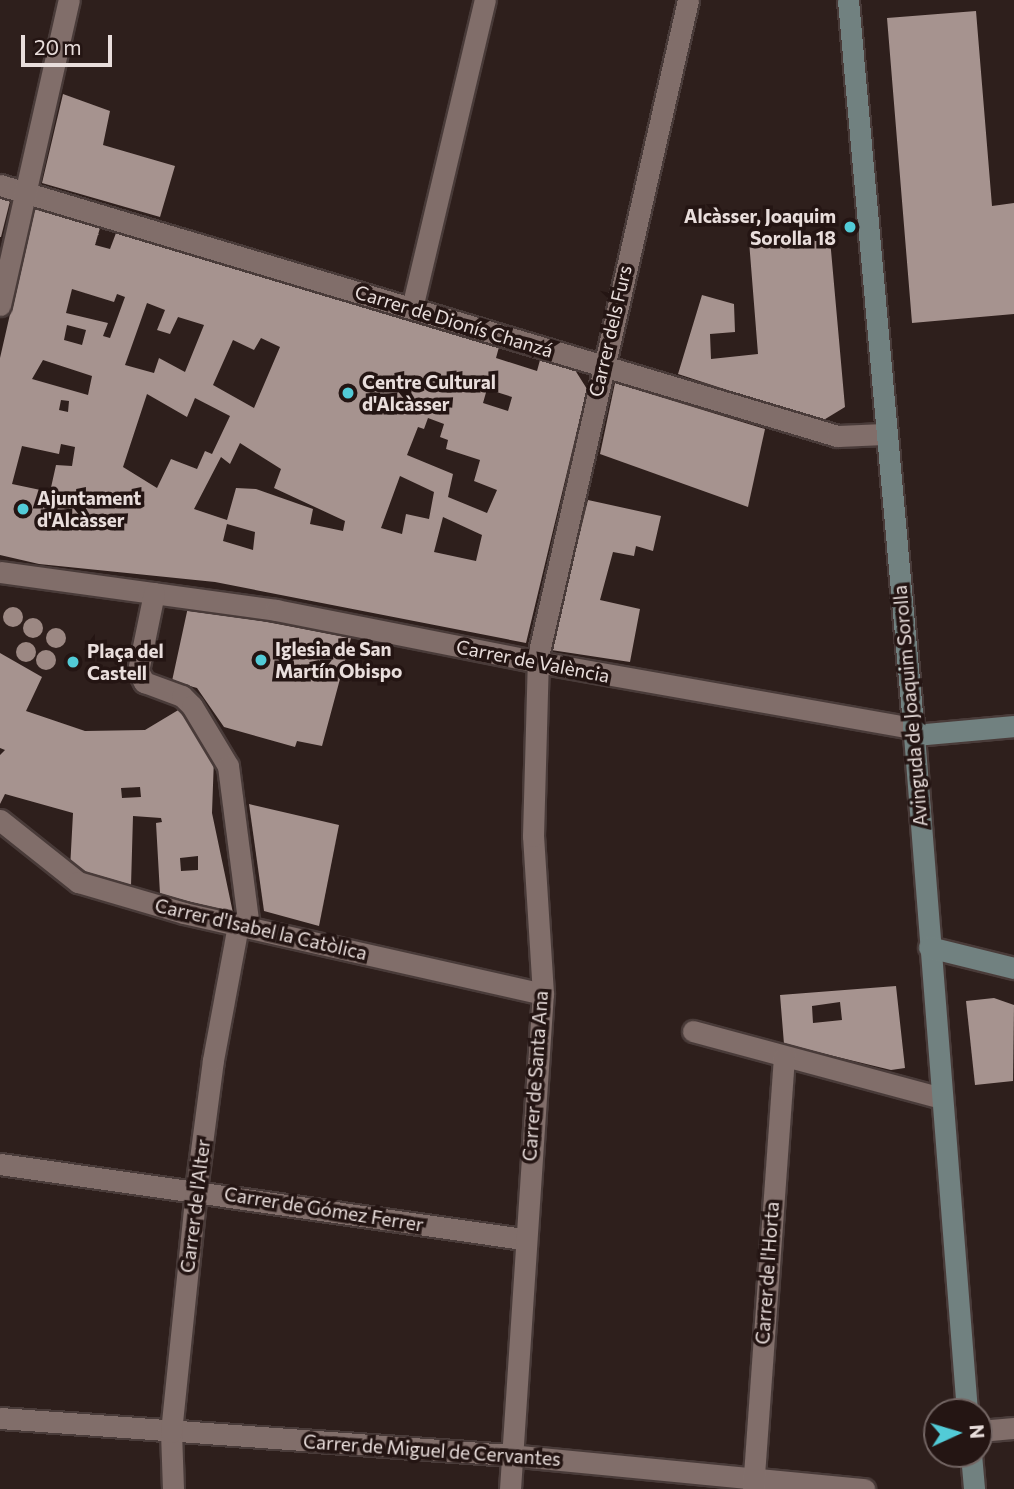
<!DOCTYPE html>
<meta charset="utf-8">
<style>
body{margin:0}
#map{position:relative;width:1014px;height:1489px;overflow:hidden;background:#2e1f1c;font-family:Commissioner,sans-serif}
div>[style]{position:absolute}
.building>*{inset:0;background:#a6938f}
.roads{filter:drop-shadow(2px 0 #493b39) drop-shadow(-2px 0 #493b39) drop-shadow(0 2px #493b39) drop-shadow(0 -2px #493b39)}
.street>*{height:21px;margin:-10.5px;padding:0 10.5px;transform-origin:10.5px;border-radius:10.5px;background:#816e6a}
.secondary>*{height:21px;margin:-10.5px;padding:0 10.5px;transform-origin:10.5px;border-radius:10.5px;background:#718180}
.trees>*{width:20px;height:20px;margin:-10px;border-radius:50%;background:#9c8883}
.dots>*{width:19px;height:19px;translate:-50% -50%;box-sizing:border-box;border:4px solid #241513;border-radius:50%}
span{translate:-50% -50%;white-space:nowrap;text-align:center;line-height:1.15;-webkit-text-stroke:7px #241513;paint-order:stroke}
.poi-label{font-size:19px;color:#e9dedc;font-weight:700}
.right{translate:-100% -50%;text-align:right}
.left{translate:0 -50%;text-align:left}
.street-label{font-size:19px;color:#e9dedc}
.north{position:absolute;left:923px;top:1398px;width:70px;height:70px;box-sizing:border-box;background:#241513;border:2px solid #736563;border-radius:50%;rotate:86deg;font-size:19px;font-weight:700;line-height:28px;text-align:center;color:#e9dedc}
.north::after{content:'';display:block;margin:auto;width:24px;height:32px;background:#52cbd7;clip-path:polygon(50% 0,100% 100%,50% 72%,0 100%)}
.scale{position:absolute;left:21px;top:35px;width:91px;height:32px;box-sizing:border-box;border:4px solid #e9dedc;border-top:0;padding-left:9px;font-size:21px;line-height:24px;white-space:nowrap;color:#e9dedc;-webkit-text-stroke:5px #241513;paint-order:stroke}
</style>
<div id="map">
<div class="building">
<div style="clip-path:polygon(976px 11px,992px 206px,1014px 203px,1014px 314px,912px 323px,887px 18px)"></div>
<div style="clip-path:polygon(63px 94px,110px 111px,103px 145px,175px 166px,160px 217px,42px 183px)"></div>
<div style="clip-path:polygon(0 197px,10px 201px,1px 237px,0 237px)"></div>
<div style="clip-path:polygon(evenodd,34px 209px,100px 228px,95px 245px,110px 249px,116px 233px,138px 238px,499px 347px,496px 358px,537px 371px,540px 360px,575px 370px,587px 389px,526px 643px,215px 582px,39px 564px,0 555px,0 358px,34px 209px,72px 289px,114px 302px,117px 294px,125px 297px,110px 338px,103px 336px,108px 323px,66px 313px,72px 289px,34px 209px,147px 303px,165px 310px,157px 330px,170px 334px,178px 317px,204px 325px,185px 372px,159px 358px,154px 373px,125px 365px,147px 303px,34px 209px,67px 325px,86px 330px,82px 345px,64px 340px,67px 325px,34px 209px,261px 338px,280px 347px,254px 408px,213px 385px,233px 340px,254px 350px,261px 338px,34px 209px,43px 360px,92px 376px,88px 395px,32px 379px,43px 360px,34px 209px,487px 389px,512px 397px,508px 411px,483px 403px,487px 389px,34px 209px,147px 394px,187px 417px,195px 398px,230px 416px,212px 454px,205px 451px,197px 469px,171px 459px,157px 488px,123px 467px,147px 394px,34px 209px,61px 400px,69px 401px,68px 412px,59px 410px,61px 400px,34px 209px,428px 418px,444px 424px,440px 437px,448px 440px,446px 449px,480px 460px,474px 481px,497px 490px,487px 513px,448px 497px,453px 474px,407px 455px,418px 427px,424px 429px,428px 418px,34px 209px,240px 443px,281px 469px,274px 488px,345px 521px,343px 531px,310px 524px,313px 509px,256px 489px,236px 488px,227px 520px,194px 509px,221px 457px,230px 464px,240px 443px,34px 209px,61px 444px,75px 447px,72px 466px,56px 465px,50px 492px,12px 484px,22px 446px,59px 454px,61px 444px,34px 209px,400px 476px,434px 492px,429px 519px,406px 514px,402px 534px,381px 528px,400px 476px,34px 209px,443px 517px,482px 535px,476px 561px,434px 552px,443px 517px,34px 209px,227px 524px,255px 532px,253px 550px,223px 541px,227px 524px)"></div>
<div style="clip-path:polygon(830px 239px,845px 407px,822px 421px,678px 374px,702px 295px,734px 304px,735px 332px,710px 334px,711px 359px,758px 354px,749px 241px)"></div>
<div style="clip-path:polygon(615px 383px,765px 429px,748px 507px,600px 454px)"></div>
<div style="clip-path:polygon(588px 500px,661px 516px,653px 551px,636px 546px,634px 556px,613px 552px,600px 600px,640px 609px,630px 662px,551px 650px)"></div>
<div style="clip-path:polygon(188px 607px,351px 638px,322px 746px,297px 741px,295px 747px,224px 727px,197px 688px,172px 681px)"></div>
<div style="clip-path:polygon(evenodd,0 653px,42px 677px,26px 711px,85px 731px,145px 730px,180px 709px,214px 758px,212px 813px,233px 913px,160px 894px,156px 823px,162px 822px,161px 818px,133px 816px,131px 886px,70px 869px,73px 813px,5px 794px,0 804px,0 755px,5px 750px,0 748px,0 653px,140px 787px,141px 797px,122px 798px,121px 788px,140px 787px,0 653px,198px 856px,198px 870px,181px 871px,180px 858px,198px 856px)"></div>
<div style="clip-path:polygon(249px 804px,339px 825px,319px 926px,264px 911px)"></div>
<div style="clip-path:polygon(evenodd,896px 986px,905px 1068px,891px 1070px,784px 1044px,780px 995px,896px 986px,840px 1002px,842px 1020px,813px 1023px,812px 1006px,840px 1002px)"></div>
<div style="clip-path:polygon(994px 998px,1014px 1005px,1013px 1081px,975px 1085px,966px 1001px)"></div>
</div>
<div class="roads">
<div class="street">
<div style="left:0;top:185px;width:874px;rotate:16.69deg"></div>
<div style="left:837px;top:436px;width:48px;rotate:-2.4deg"></div>
<div style="left:0;top:305px;width:313px;rotate:-77.3deg"></div>
<div style="left:412px;top:308px;width:317px;rotate:-76.7deg"></div>
<div style="left:0;top:572px;width:279px;rotate:7.8deg"></div>
<div style="left:276px;top:610px;width:267px;rotate:11.2deg"></div>
<div style="left:538px;top:662px;width:380px;rotate:10deg"></div>
<div style="left:154px;top:593px;width:80px;rotate:101.6deg"></div>
<div style="left:138px;top:671px;width:13px;rotate:61deg"></div>
<div style="left:144px;top:682px;width:40px;rotate:20.2deg"></div>
<div style="left:182px;top:696px;width:14px;rotate:45deg"></div>
<div style="left:192px;top:706px;width:70px;rotate:59deg"></div>
<div style="left:228px;top:766px;width:162px;rotate:82.6deg"></div>
<div style="left:0;top:820px;width:100px;rotate:38.5deg"></div>
<div style="left:78px;top:882px;width:110px;rotate:16.3deg"></div>
<div style="left:184px;top:913px;width:368px;rotate:12.7deg"></div>
<div style="left:693px;top:1031px;width:257px;rotate:15.1deg"></div>
<div style="left:0;top:1164px;width:528px;rotate:8.16deg"></div>
<div style="left:0;top:1418px;width:510px;rotate:4.16deg"></div>
<div style="left:509px;top:1455px;width:357px;rotate:5.5deg"></div>
<div style="left:979px;top:1431px;width:35px;rotate:-5deg"></div>
<div style="left:173px;top:1489px;width:57px;rotate:-92deg"></div>
<div style="left:171px;top:1432px;width:244px;rotate:-84.1deg"></div>
<div style="left:196px;top:1189px;width:130px;rotate:-82.5deg"></div>
<div style="left:213px;top:1060px;width:137px;rotate:-79.5deg"></div>
<div style="left:510px;top:1489px;width:496px;rotate:-86.2deg"></div>
<div style="left:543px;top:994px;width:158px;rotate:-93.6deg"></div>
<div style="left:533px;top:836px;width:180px;rotate:-88.4deg"></div>
<div style="left:538px;top:656px;width:673px;rotate:-77.12deg"></div>
<div style="left:753px;top:1489px;width:433px;rotate:-85.9deg"></div>
</div>
<div class="secondary">
<div style="left:848px;top:0;width:738px;rotate:84.87deg"></div>
<div style="left:914px;top:735px;width:679px;rotate:85.52deg"></div>
<div style="left:914px;top:735px;width:100px;rotate:-5.1deg"></div>
<div style="left:929px;top:947px;width:88px;rotate:13.9deg"></div>
<div style="left:971px;top:1454px;width:35px;rotate:85deg"></div>
</div>
</div>
<div class="trees">
<div style="left:13px;top:617px"></div>
<div style="left:33px;top:628px"></div>
<div style="left:56px;top:638px"></div>
<div style="left:26px;top:652px"></div>
<div style="left:46px;top:660px"></div>
</div>
<div class="dots">
<div style="left:850px;top:227px;background:#52cbd7"></div>
<div style="left:348px;top:393px;background:#52cbd7"></div>
<div style="left:23px;top:509px;background:#52cbd7"></div>
<div style="left:261px;top:660px;background:#52cbd7"></div>
<div style="left:73px;top:662px;background:#52cbd7"></div>
</div>
<div class="poi-label">
<span class="right" style="left:836px;top:227px">Alcàsser, Joaquim<br>Sorolla 18</span>
<span class="left" style="left:362px;top:393px">Centre Cultural<br>d'Alcàsser</span>
<span class="left" style="left:37px;top:509px">Ajuntament<br>d'Alcàsser</span>
<span class="left" style="left:275px;top:660px">Iglesia de San<br>Martín Obispo</span>
<span class="left" style="left:87px;top:662px">Plaça del<br>Castell</span>
</div>
<div class="street-label">
<span style="left:454px;top:321px;rotate:17deg">Carrer de Dionís Chanzá</span>
<span style="left:610px;top:331px;rotate:-77deg">Carrer dels Furs</span>
<span style="left:533px;top:661px;rotate:11deg">Carrer de València</span>
<span style="left:910px;top:706px;rotate:-95deg">Avinguda de Joaquim Sorolla</span>
<span style="left:261px;top:929px;rotate:13deg">Carrer d'Isabel la Catòlica</span>
<span style="left:535px;top:1076px;rotate:-86deg">Carrer de Santa Ana</span>
<span style="left:195px;top:1206px;rotate:-83deg">Carrer de l'Alter</span>
<span style="left:324px;top:1209px;rotate:9deg">Carrer de Gómez Ferrer</span>
<span style="left:767px;top:1273px;rotate:-86deg">Carrer de l'Horta</span>
<span style="left:432px;top:1450px;rotate:4deg">Carrer de Miguel de Cervantes</span>
</div>
<div class="north">N</div>
<div class="scale">20 m</div>
</div>
